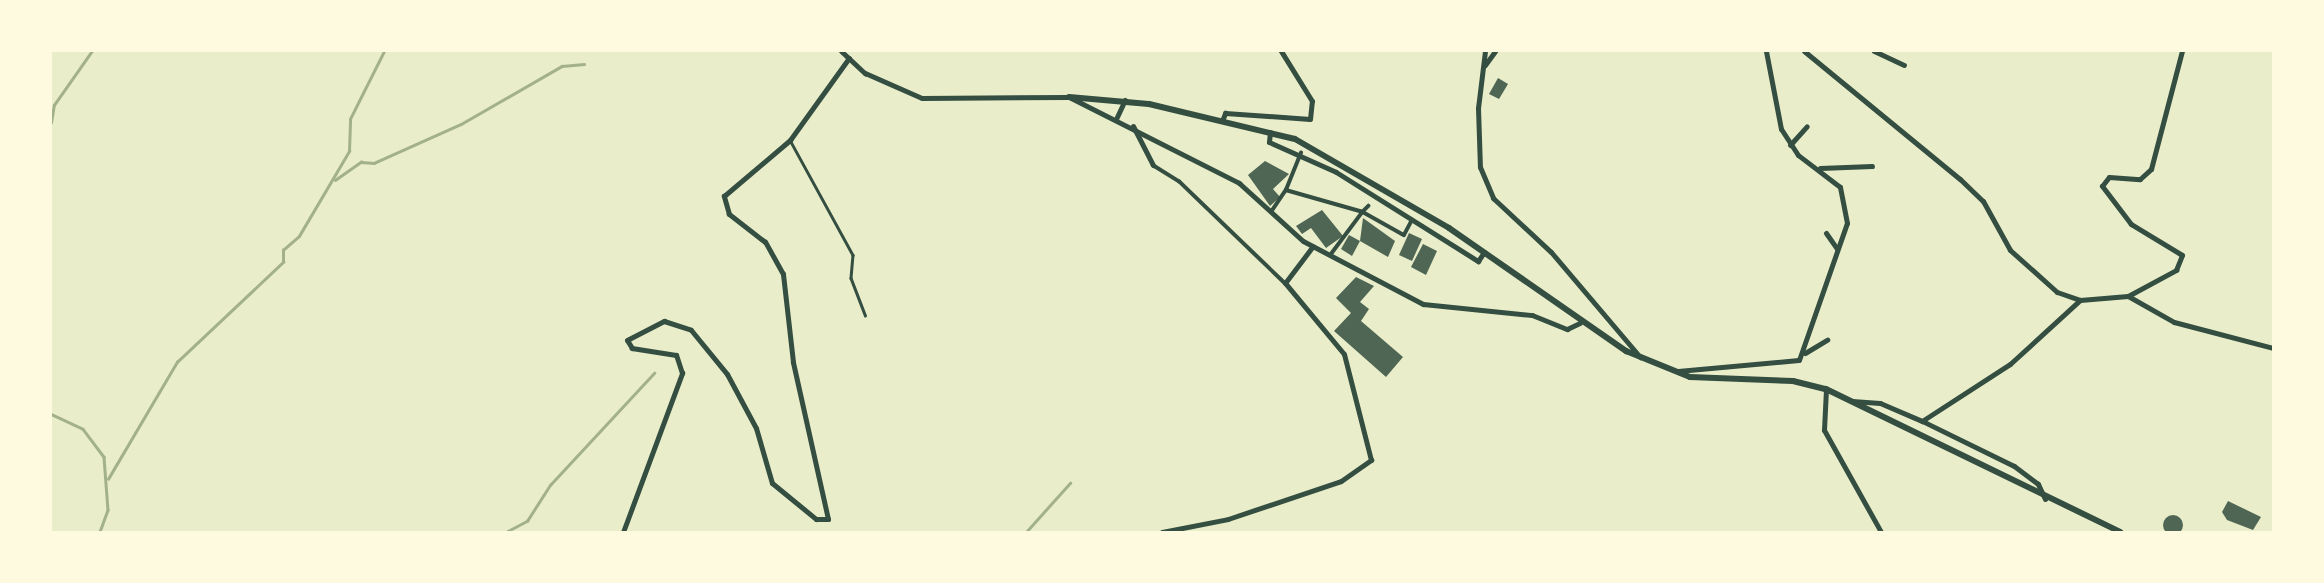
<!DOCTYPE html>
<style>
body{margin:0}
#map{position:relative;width:2324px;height:583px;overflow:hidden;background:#e9edc9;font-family:"Space Grotesk",sans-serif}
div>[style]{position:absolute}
.stream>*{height:2.5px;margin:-1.25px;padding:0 1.25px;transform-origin:1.25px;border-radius:1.25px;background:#a3b18a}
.building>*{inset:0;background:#4f6655}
.round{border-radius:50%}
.service>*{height:2.5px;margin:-1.25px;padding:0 1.25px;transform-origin:1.25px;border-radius:1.25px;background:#344e41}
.pedestrian>*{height:3.5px;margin:-1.75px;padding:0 1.75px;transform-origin:1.75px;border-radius:1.75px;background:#344e41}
.minor>*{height:5px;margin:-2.5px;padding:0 2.5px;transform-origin:2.5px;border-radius:2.5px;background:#344e41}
.tertiary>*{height:6px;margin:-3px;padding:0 3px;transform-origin:3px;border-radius:3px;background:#344e41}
span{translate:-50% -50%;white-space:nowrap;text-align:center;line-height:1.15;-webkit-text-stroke:7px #fefae0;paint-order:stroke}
.frame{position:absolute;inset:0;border:52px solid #fefae0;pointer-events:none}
</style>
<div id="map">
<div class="stream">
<div style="left:51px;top:123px;width:18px;rotate:-81deg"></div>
<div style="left:54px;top:105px;width:66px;rotate:-54.9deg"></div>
<div style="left:335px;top:180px;width:32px;rotate:-35deg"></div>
<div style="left:361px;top:162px;width:13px;rotate:4deg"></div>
<div style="left:374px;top:163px;width:95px;rotate:-24.1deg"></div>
<div style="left:461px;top:124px;width:116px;rotate:-29.9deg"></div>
<div style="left:562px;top:66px;width:22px;rotate:-5deg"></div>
<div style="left:51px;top:414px;width:35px;rotate:25deg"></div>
<div style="left:83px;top:429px;width:35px;rotate:53deg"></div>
<div style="left:104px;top:457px;width:53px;rotate:85.7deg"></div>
<div style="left:108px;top:510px;width:23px;rotate:110deg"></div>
<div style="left:108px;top:479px;width:136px;rotate:-59.5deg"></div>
<div style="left:177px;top:362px;width:146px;rotate:-43.3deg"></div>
<div style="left:283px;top:262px;width:12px;rotate:-90deg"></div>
<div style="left:283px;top:250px;width:21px;rotate:-41deg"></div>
<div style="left:299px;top:236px;width:99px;rotate:-59.5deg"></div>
<div style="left:349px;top:151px;width:32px;rotate:-88deg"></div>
<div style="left:350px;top:119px;width:76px;rotate:-63.4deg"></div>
<div style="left:506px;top:532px;width:24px;rotate:-28deg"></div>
<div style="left:527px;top:521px;width:43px;rotate:-57.4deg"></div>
<div style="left:550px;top:485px;width:153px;rotate:-47.1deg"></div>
<div style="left:1026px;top:532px;width:66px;rotate:-48.1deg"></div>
</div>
<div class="building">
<div style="clip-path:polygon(1498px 78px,1508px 84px,1499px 99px,1489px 94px)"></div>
<div style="clip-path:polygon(1265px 161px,1289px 174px,1273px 189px,1280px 197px,1270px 206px,1248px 175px)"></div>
<div style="clip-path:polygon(1322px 210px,1343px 236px,1326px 248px,1311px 228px,1302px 234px,1296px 226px)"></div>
<div style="clip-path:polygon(1363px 218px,1395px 241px,1388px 257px,1360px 241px)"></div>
<div style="clip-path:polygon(1409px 233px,1422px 239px,1412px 261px,1399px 255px)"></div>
<div style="clip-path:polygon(1349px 235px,1360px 241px,1352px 256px,1341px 249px)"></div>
<div style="clip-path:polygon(1423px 244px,1437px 251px,1426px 275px,1411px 267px)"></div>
<div style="clip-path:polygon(1356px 277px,1374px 286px,1360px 302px,1369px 309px,1361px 321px,1403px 357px,1386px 377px,1334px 331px,1351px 313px,1336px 298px)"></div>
<div style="clip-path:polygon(2228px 501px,2261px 517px,2253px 530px,2227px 520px,2222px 512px)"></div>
<div class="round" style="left:2163px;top:515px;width:20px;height:20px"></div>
</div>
<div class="service">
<div style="left:790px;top:140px;width:131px;rotate:61.3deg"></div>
<div style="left:853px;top:255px;width:23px;rotate:95deg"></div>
<div style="left:851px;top:278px;width:40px;rotate:69deg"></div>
</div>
<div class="pedestrian">
<div style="left:1153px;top:165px;width:31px;rotate:32deg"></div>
<div style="left:1179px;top:181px;width:147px;rotate:43.9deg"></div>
<div style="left:1286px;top:190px;width:40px;rotate:-68deg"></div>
<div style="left:1369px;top:206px;width:8px;rotate:135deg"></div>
<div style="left:1363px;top:212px;width:47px;rotate:29.3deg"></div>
<div style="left:1404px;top:235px;width:17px;rotate:-62deg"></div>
<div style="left:1271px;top:212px;width:27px;rotate:-56deg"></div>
<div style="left:1286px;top:190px;width:80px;rotate:15.9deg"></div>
<div style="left:1363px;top:212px;width:54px;rotate:126.7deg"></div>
</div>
<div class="minor">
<div style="left:841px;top:51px;width:33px;rotate:43deg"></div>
<div style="left:865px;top:73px;width:62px;rotate:23.7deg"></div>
<div style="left:922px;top:98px;width:147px;rotate:-0.4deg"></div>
<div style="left:1069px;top:97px;width:191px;rotate:26.8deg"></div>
<div style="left:1239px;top:183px;width:86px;rotate:42.2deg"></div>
<div style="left:1303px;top:241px;width:136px;rotate:27.7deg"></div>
<div style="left:1423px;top:304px;width:110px;rotate:5.8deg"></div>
<div style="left:1532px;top:315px;width:38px;rotate:22deg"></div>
<div style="left:1567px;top:329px;width:14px;rotate:-25deg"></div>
<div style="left:1485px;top:51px;width:57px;rotate:97deg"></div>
<div style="left:1478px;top:108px;width:59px;rotate:88.1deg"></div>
<div style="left:1480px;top:167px;width:34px;rotate:67deg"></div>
<div style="left:1493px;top:198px;width:79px;rotate:43deg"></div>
<div style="left:1551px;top:252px;width:138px;rotate:49.7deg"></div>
<div style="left:1804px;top:51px;width:202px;rotate:39.4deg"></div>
<div style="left:1960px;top:179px;width:32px;rotate:44deg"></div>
<div style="left:1983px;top:201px;width:56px;rotate:61.1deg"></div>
<div style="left:2010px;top:250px;width:63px;rotate:41.8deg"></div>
<div style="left:2057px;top:292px;width:24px;rotate:19deg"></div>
<div style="left:2080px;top:300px;width:48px;rotate:-4.8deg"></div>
<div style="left:2128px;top:296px;width:53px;rotate:29.5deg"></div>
<div style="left:2174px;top:322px;width:102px;rotate:14.7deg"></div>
<div style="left:1874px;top:51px;width:33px;rotate:25deg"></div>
<div style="left:1485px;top:65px;width:17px;rotate:-54deg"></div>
<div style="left:1116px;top:119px;width:21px;rotate:-65deg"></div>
<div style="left:1222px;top:121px;width:9px;rotate:-69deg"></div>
<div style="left:1225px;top:113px;width:85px;rotate:4deg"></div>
<div style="left:1310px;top:119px;width:18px;rotate:-84deg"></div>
<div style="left:1312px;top:101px;width:59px;rotate:-121.8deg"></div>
<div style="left:1133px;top:126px;width:44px;rotate:62.9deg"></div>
<div style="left:1270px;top:132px;width:10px;rotate:96deg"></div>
<div style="left:1269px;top:142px;width:73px;rotate:24.1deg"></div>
<div style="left:1336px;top:172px;width:168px;rotate:32.1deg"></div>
<div style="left:1478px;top:261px;width:11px;rotate:-56deg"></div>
<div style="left:1790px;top:145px;width:25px;rotate:-48deg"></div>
<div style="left:1820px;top:168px;width:52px;rotate:-2.2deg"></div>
<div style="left:1826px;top:233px;width:19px;rotate:55deg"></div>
<div style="left:2128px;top:296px;width:55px;rotate:-28.4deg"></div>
<div style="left:2176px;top:270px;width:16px;rotate:-68deg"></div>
<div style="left:2182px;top:255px;width:60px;rotate:-148.7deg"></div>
<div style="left:2131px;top:224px;width:48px;rotate:-127.3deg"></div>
<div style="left:2102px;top:186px;width:11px;rotate:-52deg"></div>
<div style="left:2109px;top:177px;width:31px;rotate:4deg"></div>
<div style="left:2140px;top:179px;width:15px;rotate:-42deg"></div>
<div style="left:2151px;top:169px;width:122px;rotate:-75.3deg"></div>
<div style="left:1805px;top:353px;width:26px;rotate:-31deg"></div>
<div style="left:1678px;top:371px;width:121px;rotate:-5.2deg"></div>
<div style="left:1799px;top:360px;width:145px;rotate:-70.7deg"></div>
<div style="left:1847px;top:223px;width:37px;rotate:-101deg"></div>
<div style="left:1840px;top:187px;width:53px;rotate:-142.7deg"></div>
<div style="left:1798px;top:155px;width:31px;rotate:-123deg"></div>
<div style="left:1781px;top:129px;width:79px;rotate:-100.9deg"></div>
<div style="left:1826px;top:389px;width:41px;rotate:92.8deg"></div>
<div style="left:1824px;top:430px;width:117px;rotate:60.8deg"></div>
<div style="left:1852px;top:401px;width:28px;rotate:4deg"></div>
<div style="left:1880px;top:403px;width:46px;rotate:23.2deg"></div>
<div style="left:2045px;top:499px;width:17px;rotate:-115deg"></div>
<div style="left:2038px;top:484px;width:30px;rotate:-143deg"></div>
<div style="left:2014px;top:466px;width:102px;rotate:-153.9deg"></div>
<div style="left:1922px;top:421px;width:105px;rotate:-32.9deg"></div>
<div style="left:2010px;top:364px;width:95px;rotate:-42.4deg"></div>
<div style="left:623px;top:532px;width:170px;rotate:-69.6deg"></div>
<div style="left:682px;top:373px;width:19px;rotate:-108deg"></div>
<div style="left:676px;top:355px;width:45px;rotate:-171deg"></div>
<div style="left:632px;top:348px;width:9px;rotate:-122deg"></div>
<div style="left:627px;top:340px;width:42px;rotate:-27.2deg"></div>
<div style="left:664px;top:321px;width:28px;rotate:18deg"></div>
<div style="left:691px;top:330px;width:57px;rotate:50.7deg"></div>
<div style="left:727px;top:374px;width:61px;rotate:61.8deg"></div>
<div style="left:756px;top:428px;width:57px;rotate:73.8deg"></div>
<div style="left:772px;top:483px;width:57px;rotate:39.3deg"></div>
<div style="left:816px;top:519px;width:12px"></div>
<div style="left:828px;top:519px;width:161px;rotate:-102.6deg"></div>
<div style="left:793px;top:362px;width:89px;rotate:-96.5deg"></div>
<div style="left:783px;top:274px;width:37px;rotate:-119deg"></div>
<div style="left:765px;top:242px;width:46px;rotate:-142.1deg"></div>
<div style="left:729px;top:214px;width:19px;rotate:-106deg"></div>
<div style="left:724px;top:196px;width:87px;rotate:-40.3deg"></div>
<div style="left:790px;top:140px;width:101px;rotate:-54.3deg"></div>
<div style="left:1162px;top:532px;width:67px;rotate:-11.1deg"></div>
<div style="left:1228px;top:519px;width:119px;rotate:-18.6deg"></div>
<div style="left:1341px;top:481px;width:37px;rotate:-35deg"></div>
<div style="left:1371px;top:460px;width:109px;rotate:-104.3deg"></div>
<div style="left:1344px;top:354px;width:92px;rotate:-129.7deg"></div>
<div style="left:1285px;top:283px;width:46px;rotate:-52.9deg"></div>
</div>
<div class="tertiary">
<div style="left:1069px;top:97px;width:80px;rotate:5deg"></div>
<div style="left:1149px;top:104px;width:150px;rotate:13.5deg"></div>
<div style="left:1295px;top:139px;width:178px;rotate:30deg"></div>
<div style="left:1449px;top:228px;width:216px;rotate:34.8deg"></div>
<div style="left:1626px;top:351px;width:69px;rotate:22.1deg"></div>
<div style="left:1690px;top:377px;width:103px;rotate:2.2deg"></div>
<div style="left:1793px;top:381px;width:34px;rotate:14deg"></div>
<div style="left:1826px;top:389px;width:327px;rotate:25.9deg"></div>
</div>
<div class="frame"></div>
</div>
